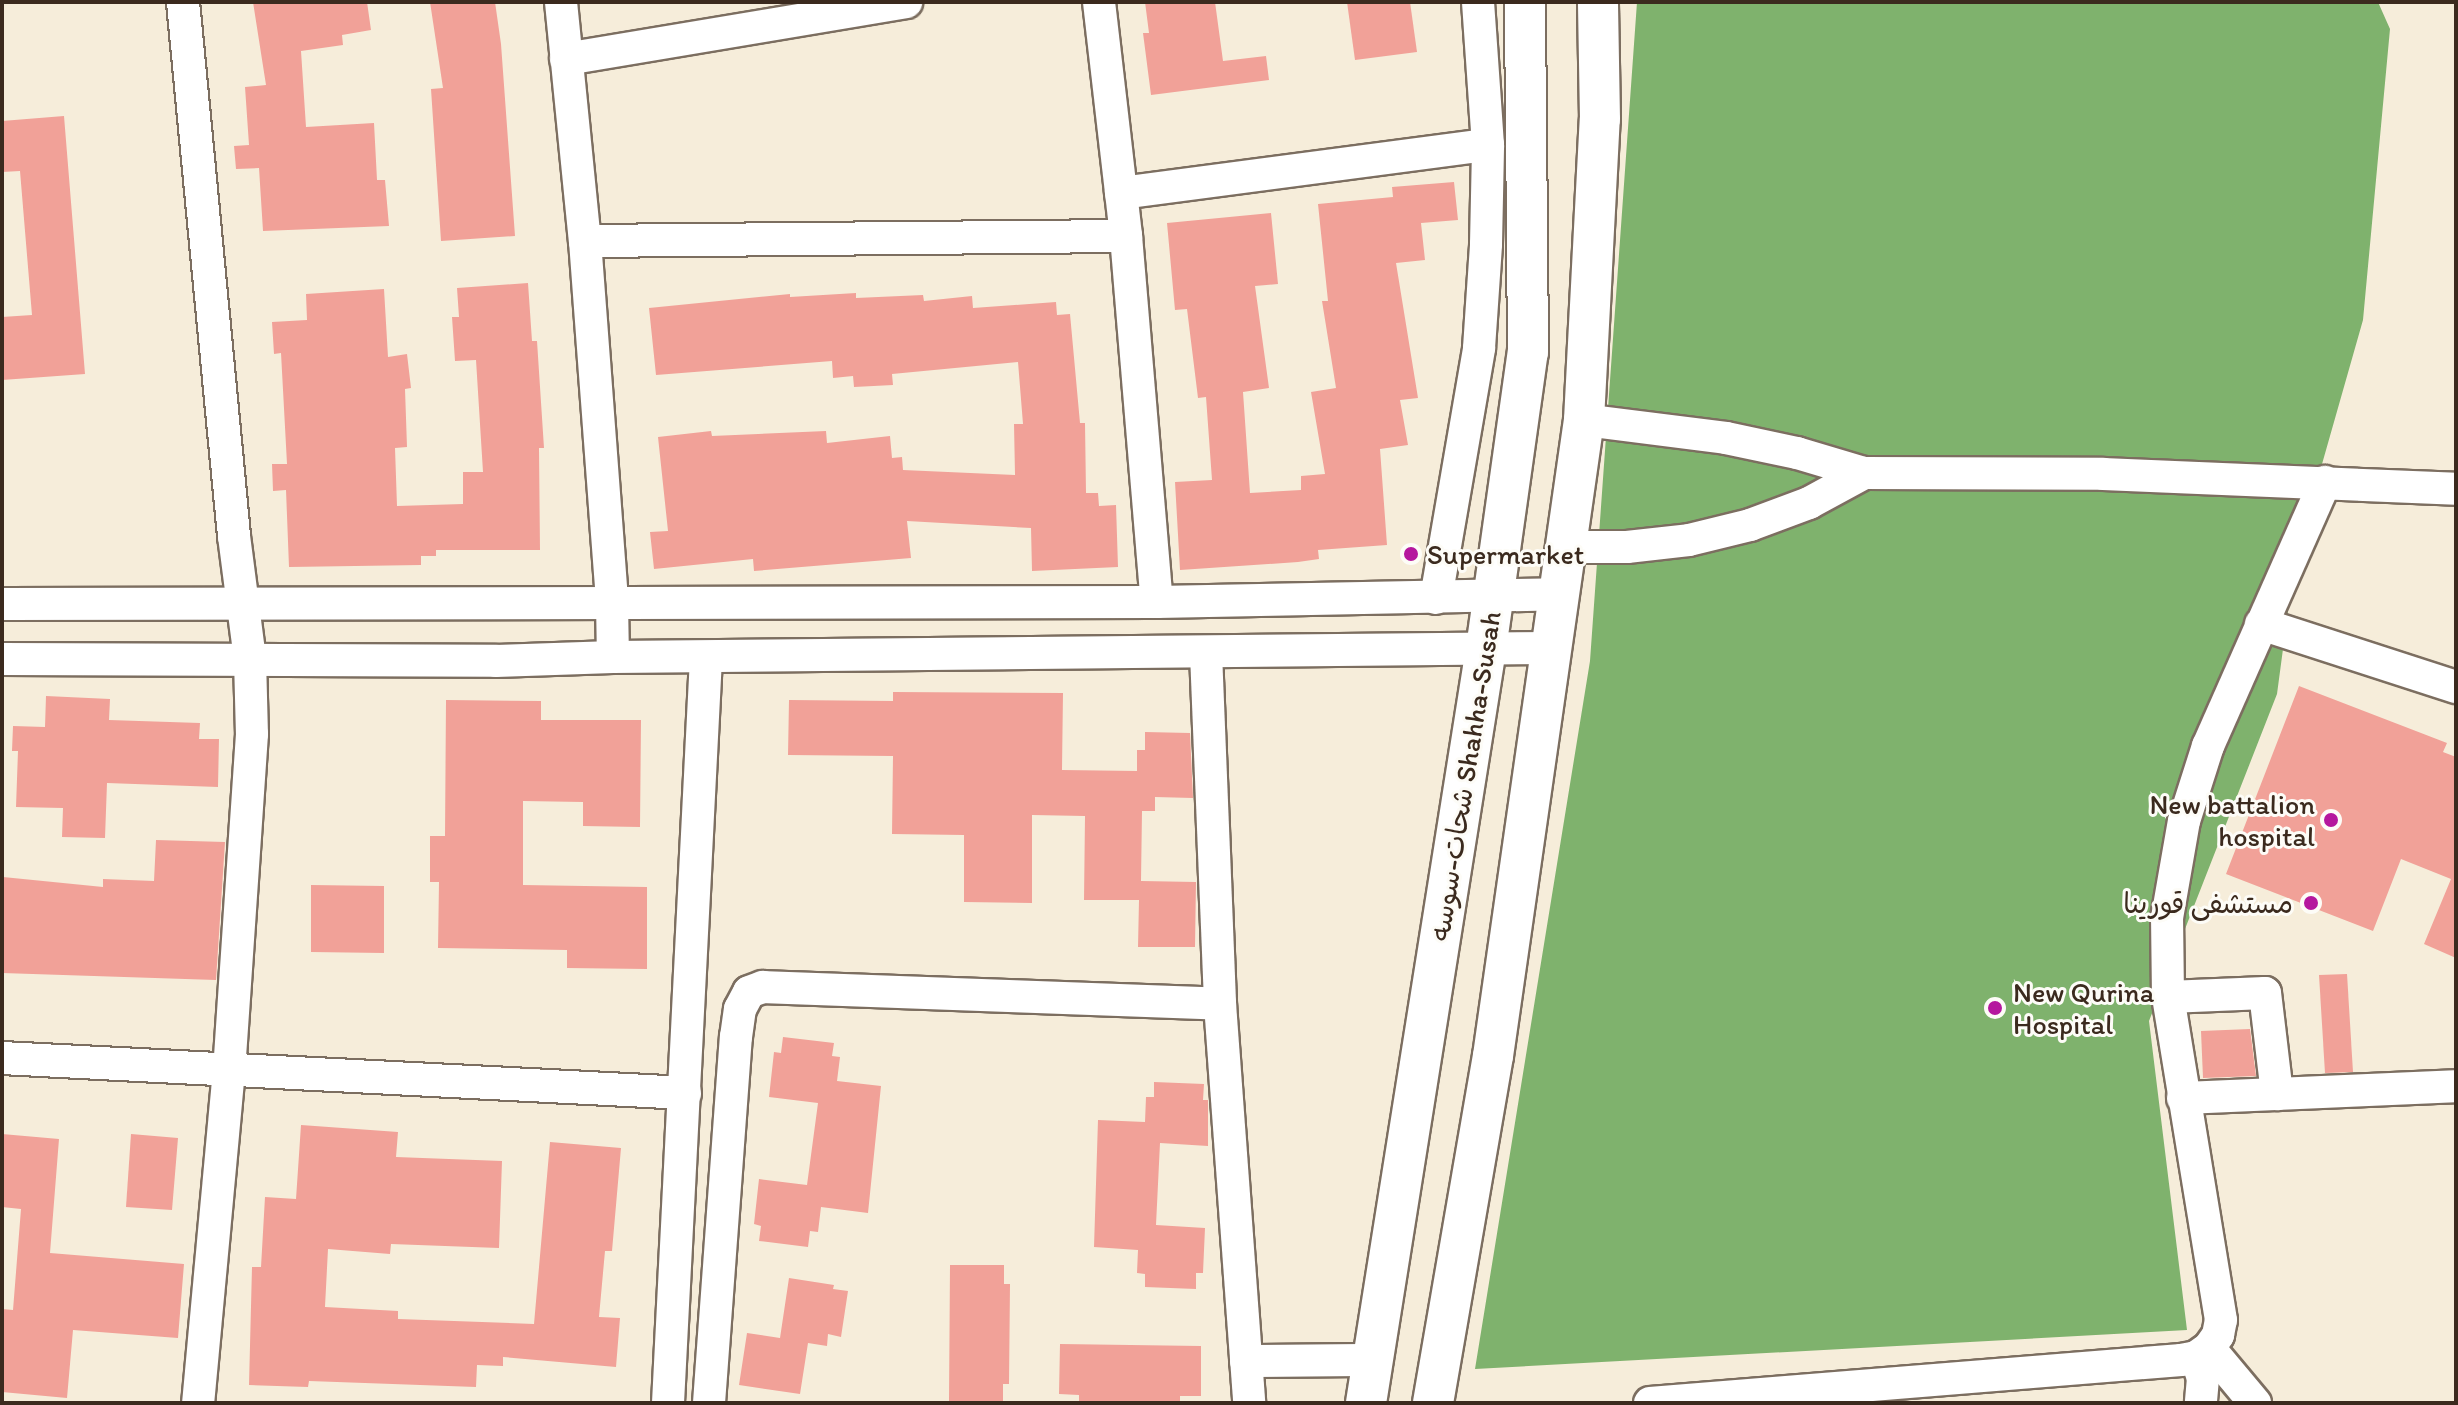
<!DOCTYPE html>
<meta charset="utf-8">
<style>
body{margin:0}
#map{position:relative;width:2458px;height:1405px;overflow:hidden;background:#f6edda;font-family:Itim,"Playpen Sans Arabic",sans-serif}
div>[style]{position:absolute}
.forest>*{inset:0;background:#7fb26d}
.building>*{inset:0;background:#f1a198}
.roads{filter:drop-shadow(2px 0 #7c6e60) drop-shadow(-2px 0 #7c6e60) drop-shadow(0 2px #7c6e60) drop-shadow(0 -2px #7c6e60)}
.minor>*{height:32px;margin:-16px;padding:0 16px;transform-origin:16px;border-radius:16px;background:#fff}
.major>*{height:40px;margin:-20px;padding:0 20px;transform-origin:20px;border-radius:20px;background:#fff}
.dots>*{width:22px;height:22px;translate:-50% -50%;box-sizing:border-box;border:4px solid #fdfcf7;border-radius:50%}
span{translate:-50% -50%;white-space:nowrap;text-align:center;line-height:1.15;-webkit-text-stroke:6px #fdfcf7;paint-order:stroke}
.poi-label{font-size:28px;color:#3b2a1e}
.left{translate:0 -50%;text-align:left}
.right{translate:-100% -50%;text-align:right}
.street-label{font-size:28px;color:#3b2a1e}
.frame{position:absolute;inset:0;border:4px solid #3b2a1e;pointer-events:none}
</style>
<div id="map">
<div class="forest">
<div style="clip-path:polygon(1637px 2px,2378px 2px,2390px 29px,2363px 320px,2295px 559px,2277px 694px,2149px 1021px,2187px 1330px,1475px 1369px,1590px 661px)"></div>
</div>
<div class="building">
<div style="clip-path:polygon(253px 2px,367px 2px,371px 30px,342px 35px,343px 45px,301px 51px,306px 127px,374px 123px,377px 180px,385px 180px,389px 226px,263px 231px,259px 168px,236px 169px,234px 146px,249px 145px,245px 87px,266px 85px)"></div>
<div style="clip-path:polygon(430px 2px,495px 2px,501px 44px,515px 236px,441px 241px,431px 89px,443px 88px)"></div>
<div style="clip-path:polygon(1145px 2px,1215px 2px,1223px 61px,1266px 56px,1269px 80px,1151px 95px,1143px 33px,1149px 33px)"></div>
<div style="clip-path:polygon(1347px 2px,1410px 2px,1417px 52px,1355px 60px)"></div>
<div style="clip-path:polygon(64px 116px,85px 374px,2px 380px,2px 317px,32px 315px,20px 171px,2px 172px,2px 121px)"></div>
<div style="clip-path:polygon(1454px 182px,1458px 220px,1421px 223px,1425px 260px,1396px 263px,1418px 398px,1400px 400px,1408px 445px,1380px 449px,1387px 545px,1318px 550px,1319px 559px,1298px 562px,1180px 570px,1175px 482px,1212px 480px,1206px 397px,1198px 398px,1187px 309px,1175px 310px,1167px 223px,1271px 213px,1278px 284px,1255px 286px,1269px 388px,1243px 392px,1250px 493px,1301px 490px,1301px 476px,1325px 474px,1311px 392px,1336px 388px,1322px 301px,1328px 301px,1318px 204px,1393px 197px,1392px 187px)"></div>
<div style="clip-path:polygon(528px 283px,532px 341px,537px 341px,544px 448px,539px 448px,540px 550px,436px 550px,436px 556px,421px 556px,421px 565px,289px 567px,286px 490px,273px 491px,272px 464px,287px 464px,281px 353px,274px 354px,272px 322px,307px 320px,306px 294px,384px 289px,388px 357px,407px 354px,411px 388px,405px 389px,407px 447px,395px 448px,397px 506px,463px 504px,463px 472px,483px 472px,476px 360px,455px 361px,452px 317px,459px 317px,457px 288px)"></div>
<div style="clip-path:polygon(856px 293px,856px 298px,923px 295px,924px 301px,972px 296px,973px 308px,1056px 302px,1057px 315px,1070px 314px,1080px 423px,1085px 423px,1086px 493px,1098px 493px,1099px 506px,1116px 505px,1118px 567px,1032px 571px,1031px 528px,907px 521px,911px 558px,754px 571px,753px 559px,654px 569px,650px 532px,668px 531px,658px 437px,711px 431px,712px 436px,826px 431px,827px 443px,890px 436px,892px 458px,902px 457px,903px 470px,1015px 475px,1014px 424px,1023px 424px,1018px 362px,892px 374px,893px 385px,854px 387px,853px 376px,833px 378px,832px 361px,656px 375px,649px 308px,790px 294px,790px 297px)"></div>
<div style="clip-path:polygon(2299px 686px,2447px 743px,2443px 752px,2456px 757px,2456px 958px,2424px 944px,2451px 879px,2401px 859px,2373px 931px,2226px 874px)"></div>
<div style="clip-path:polygon(893px 692px,1063px 693px,1062px 770px,1137px 771px,1137px 750px,1145px 750px,1145px 732px,1190px 733px,1193px 798px,1155px 797px,1155px 811px,1142px 811px,1141px 881px,1196px 882px,1195px 947px,1138px 947px,1139px 900px,1084px 900px,1085px 816px,1032px 815px,1032px 903px,964px 902px,964px 835px,892px 834px,893px 756px,788px 755px,789px 700px,893px 701px)"></div>
<div style="clip-path:polygon(46px 696px,110px 699px,109px 720px,200px 723px,199px 739px,219px 739px,218px 787px,107px 783px,105px 838px,62px 837px,63px 808px,16px 807px,18px 751px,12px 751px,13px 726px,45px 727px)"></div>
<div style="clip-path:polygon(446px 700px,541px 701px,541px 720px,641px 720px,640px 827px,583px 826px,583px 802px,523px 801px,523px 885px,647px 887px,647px 969px,567px 968px,567px 950px,438px 948px,439px 882px,430px 882px,430px 836px,445px 836px)"></div>
<div style="clip-path:polygon(156px 840px,225px 842px,216px 980px,2px 973px,3px 877px,103px 887px,103px 879px,154px 881px)"></div>
<div style="clip-path:polygon(311px 885px,384px 886px,384px 953px,311px 952px)"></div>
<div style="clip-path:polygon(2347px 974px,2353px 1072px,2325px 1073px,2319px 975px)"></div>
<div style="clip-path:polygon(2250px 1029px,2256px 1076px,2203px 1078px,2201px 1031px)"></div>
<div style="clip-path:polygon(783px 1037px,834px 1043px,832px 1056px,840px 1057px,837px 1081px,881px 1086px,868px 1213px,821px 1207px,818px 1232px,810px 1231px,808px 1247px,759px 1241px,761px 1226px,754px 1224px,759px 1179px,807px 1185px,818px 1103px,769px 1097px,774px 1052px,781px 1053px)"></div>
<div style="clip-path:polygon(1154px 1082px,1204px 1084px,1203px 1100px,1208px 1100px,1208px 1146px,1160px 1143px,1156px 1225px,1205px 1228px,1203px 1273px,1196px 1273px,1196px 1289px,1145px 1287px,1145px 1274px,1137px 1273px,1138px 1250px,1094px 1247px,1098px 1120px,1145px 1122px,1146px 1097px,1154px 1097px)"></div>
<div style="clip-path:polygon(301px 1125px,398px 1132px,396px 1157px,502px 1161px,499px 1248px,391px 1244px,390px 1254px,328px 1249px,325px 1307px,398px 1311px,398px 1319px,534px 1324px,550px 1142px,621px 1148px,612px 1251px,605px 1251px,599px 1317px,620px 1318px,616px 1367px,503px 1357px,503px 1366px,477px 1365px,476px 1387px,309px 1381px,308px 1387px,249px 1385px,252px 1267px,261px 1267px,265px 1197px,296px 1199px)"></div>
<div style="clip-path:polygon(2px 1134px,59px 1139px,50px 1253px,184px 1264px,178px 1338px,73px 1330px,67px 1398px,2px 1392px,2px 1309px,13px 1310px,21px 1209px,2px 1207px)"></div>
<div style="clip-path:polygon(131px 1134px,178px 1138px,172px 1210px,126px 1207px)"></div>
<div style="clip-path:polygon(950px 1265px,1004px 1265px,1004px 1284px,1010px 1284px,1009px 1384px,1003px 1384px,1003px 1402px,949px 1402px)"></div>
<div style="clip-path:polygon(789px 1278px,834px 1285px,833px 1289px,848px 1291px,841px 1337px,828px 1334px,827px 1346px,808px 1343px,800px 1394px,739px 1385px,747px 1333px,780px 1338px)"></div>
<div style="clip-path:polygon(1060px 1344px,1201px 1346px,1201px 1396px,1180px 1396px,1180px 1402px,1079px 1401px,1079px 1395px,1059px 1394px)"></div>
</div>
<div class="roads">
<div class="minor">
<div style="left:183px;top:2px;width:536px;rotate:84.54deg"></div>
<div style="left:234px;top:536px;width:124px;rotate:82.6deg"></div>
<div style="left:250px;top:659px;width:75px;rotate:88.5deg"></div>
<div style="left:252px;top:734px;width:337px;rotate:93.9deg"></div>
<div style="left:229px;top:1070px;width:334px;rotate:95.3deg"></div>
<div style="left:561px;top:2px;width:240px;rotate:84.3deg"></div>
<div style="left:585px;top:241px;width:362px;rotate:85.7deg"></div>
<div style="left:612px;top:602px;width:55px;rotate:89deg"></div>
<div style="left:1099px;top:2px;width:236px;rotate:83.4deg"></div>
<div style="left:1126px;top:236px;width:367px;rotate:85.2deg"></div>
<div style="left:566px;top:59px;width:345px;rotate:-9.5deg"></div>
<div style="left:1121px;top:193px;width:370px;rotate:-7.5deg"></div>
<div style="left:585px;top:241px;width:541px;rotate:-0.53deg"></div>
<div style="left:1584px;top:420px;width:143px;rotate:7.2deg"></div>
<div style="left:1726px;top:438px;width:73px;rotate:11.9deg"></div>
<div style="left:1797px;top:453px;width:70px;rotate:16.6deg"></div>
<div style="left:1864px;top:473px;width:239px;rotate:0.2deg"></div>
<div style="left:2103px;top:474px;width:353px;rotate:2.4deg"></div>
<div style="left:1564px;top:547px;width:63px"></div>
<div style="left:1627px;top:547px;width:62px;rotate:-6.4deg"></div>
<div style="left:1689px;top:540px;width:63px;rotate:-13.8deg"></div>
<div style="left:1750px;top:525px;width:63px;rotate:-20.4deg"></div>
<div style="left:1809px;top:503px;width:63px;rotate:-28.6deg"></div>
<div style="left:1436px;top:598px;width:254px;rotate:-80.2deg"></div>
<div style="left:1479px;top:348px;width:104px;rotate:-86.1deg"></div>
<div style="left:1486px;top:244px;width:99px;rotate:-88.8deg"></div>
<div style="left:1488px;top:145px;width:143px;rotate:-94deg"></div>
<div style="left:2px;top:604px;width:1155px;rotate:-0.1deg"></div>
<div style="left:1157px;top:602px;width:402px;rotate:-1.1deg"></div>
<div style="left:2261px;top:624px;width:205px;rotate:17.9deg"></div>
<div style="left:1206px;top:653px;width:351px;rotate:87.7deg"></div>
<div style="left:1220px;top:1004px;width:400px;rotate:85.8deg"></div>
<div style="left:2px;top:659px;width:494px;rotate:0.2deg"></div>
<div style="left:496px;top:661px;width:117px;rotate:-2deg"></div>
<div style="left:613px;top:657px;width:941px;rotate:-0.55deg"></div>
<div style="left:2168px;top:997px;width:97px;rotate:-2.4deg"></div>
<div style="left:2265px;top:993px;width:102px;rotate:83.2deg"></div>
<div style="left:2px;top:1058px;width:684px;rotate:2.93deg"></div>
<div style="left:2183px;top:1098px;width:273px;rotate:-2.5deg"></div>
<div style="left:2209px;top:1348px;width:72px;rotate:50.1deg"></div>
<div style="left:2196px;top:1357px;width:22px;rotate:72deg"></div>
<div style="left:2203px;top:1378px;width:25px;rotate:95deg"></div>
<div style="left:1246px;top:1361px;width:127px;rotate:-0.5deg"></div>
<div style="left:668px;top:1403px;width:747px;rotate:-87.08deg"></div>
<div style="left:709px;top:1403px;width:367px;rotate:-85.8deg"></div>
<div style="left:736px;top:1037px;width:28px;rotate:-82deg"></div>
<div style="left:740px;top:1009px;width:19px;rotate:-62deg"></div>
<div style="left:749px;top:992px;width:15px;rotate:-20deg"></div>
<div style="left:763px;top:987px;width:457px;rotate:2.1deg"></div>
<div style="left:1650px;top:1403px;width:533px;rotate:-4.63deg"></div>
<div style="left:2181px;top:1360px;width:15px;rotate:-11deg"></div>
<div style="left:2196px;top:1357px;width:16px;rotate:-35deg"></div>
<div style="left:2209px;top:1348px;width:16px;rotate:-55deg"></div>
<div style="left:2218px;top:1335px;width:15px;rotate:-79deg"></div>
<div style="left:2221px;top:1320px;width:327px;rotate:-99.3deg"></div>
<div style="left:2168px;top:997px;width:79px;rotate:-90.7deg"></div>
<div style="left:2167px;top:918px;width:98px;rotate:-80.1deg"></div>
<div style="left:2184px;top:821px;width:79px;rotate:-72.3deg"></div>
<div style="left:2208px;top:746px;width:289px;rotate:-66.1deg"></div>
</div>
<div class="major">
<div style="left:1366px;top:1403px;width:763px;rotate:-80.96deg"></div>
<div style="left:1486px;top:649px;width:300px;rotate:-82deg"></div>
<div style="left:1528px;top:352px;width:350px;rotate:-90.5deg"></div>
<div style="left:1433px;top:1403px;width:352px;rotate:-80.2deg"></div>
<div style="left:1493px;top:1056px;width:642px;rotate:-81.86deg"></div>
<div style="left:1584px;top:420px;width:301px;rotate:-87deg"></div>
<div style="left:1600px;top:119px;width:117px;rotate:-91deg"></div>
</div>
</div>
<div class="dots">
<div style="left:1411px;top:554px;background:#b5179e"></div>
<div style="left:2331px;top:820px;background:#b5179e"></div>
<div style="left:2311px;top:903px;background:#b5179e"></div>
<div style="left:1995px;top:1008px;background:#b5179e"></div>
</div>
<div class="poi-label">
<span class="left" style="left:1427px;top:554px">Supermarket</span>
<span class="right" style="left:2315px;top:820px">New battalion<br>hospital</span>
<span class="right" style="left:2293px;top:903px">مستشفى قورينا</span>
<span class="left" style="left:2013px;top:1008px">New Qurina<br>Hospital</span>
</div>
<div class="street-label">
<span style="left:1465px;top:776px;rotate:-81deg">شحات-سوسه Shahha-Susah</span>
</div>
<div class="frame"></div>
</div>
